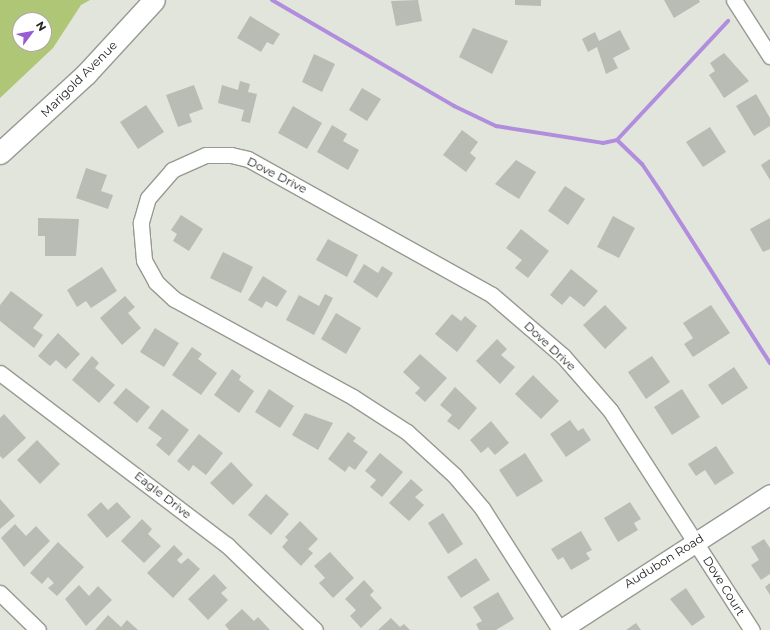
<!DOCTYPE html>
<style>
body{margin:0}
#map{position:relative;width:770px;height:630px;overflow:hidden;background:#e2e5dc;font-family:Montserrat,sans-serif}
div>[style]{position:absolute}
.green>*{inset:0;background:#b0c677}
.stream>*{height:4px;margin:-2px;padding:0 2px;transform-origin:2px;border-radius:2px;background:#b18ddd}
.building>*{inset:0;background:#b9bcb4}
.roads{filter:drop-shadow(1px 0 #979a92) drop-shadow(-1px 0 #979a92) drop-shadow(0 1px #979a92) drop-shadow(0 -1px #979a92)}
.minor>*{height:15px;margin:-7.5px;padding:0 7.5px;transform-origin:7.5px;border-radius:7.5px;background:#fff}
.tertiary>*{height:19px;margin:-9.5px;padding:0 9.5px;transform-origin:9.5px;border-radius:9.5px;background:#fff}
.secondary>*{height:21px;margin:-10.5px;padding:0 10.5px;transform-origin:10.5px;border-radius:10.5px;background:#fff}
span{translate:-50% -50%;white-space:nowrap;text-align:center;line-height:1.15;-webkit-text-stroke:3.5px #fff;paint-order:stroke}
.street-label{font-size:12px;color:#262724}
.north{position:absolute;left:12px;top:12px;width:40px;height:40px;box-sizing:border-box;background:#fff;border:1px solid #a8a9a7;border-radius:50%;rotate:58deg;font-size:11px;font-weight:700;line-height:16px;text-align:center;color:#262724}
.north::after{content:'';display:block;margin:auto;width:14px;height:18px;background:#975cd3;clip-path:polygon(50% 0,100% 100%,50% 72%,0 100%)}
</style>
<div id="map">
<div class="green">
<div style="clip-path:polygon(evenodd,0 0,90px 0,81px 5px,53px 48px,0 98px,0 0,20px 20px,44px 20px,44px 44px,20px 44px,20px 20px)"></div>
</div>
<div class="stream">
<div style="left:272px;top:0;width:211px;rotate:30.2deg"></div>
<div style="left:454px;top:106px;width:47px;rotate:25.5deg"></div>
<div style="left:496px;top:126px;width:108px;rotate:9deg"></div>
<div style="left:603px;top:143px;width:14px;rotate:-12deg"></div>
<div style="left:617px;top:140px;width:163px;rotate:-47deg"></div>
<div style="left:617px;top:140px;width:35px;rotate:44deg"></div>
<div style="left:642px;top:164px;width:34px;rotate:56deg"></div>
<div style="left:661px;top:192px;width:203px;rotate:57.5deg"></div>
</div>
<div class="building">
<div style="clip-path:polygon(418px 0,422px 21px,396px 26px,391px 1px)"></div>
<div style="clip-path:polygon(515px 0,541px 0,541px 6px,515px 5px)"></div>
<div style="clip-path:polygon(664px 0,699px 0,700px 2px,674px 18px)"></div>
<div style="clip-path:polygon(250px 16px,280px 34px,273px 45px,267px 42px,261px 52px,237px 38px)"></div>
<div style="clip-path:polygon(473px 28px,508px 41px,492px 74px,459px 57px)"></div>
<div style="clip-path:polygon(620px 30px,630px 49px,613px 58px,618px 68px,606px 74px,597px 47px,588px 52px,582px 39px,595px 32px,599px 41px)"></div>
<div style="clip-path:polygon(724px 53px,749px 81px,724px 98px,709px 75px,715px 71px,710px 63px)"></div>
<div style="clip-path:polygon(314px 54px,335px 64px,322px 92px,302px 82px)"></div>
<div style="clip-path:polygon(240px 81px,250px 84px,248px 92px,257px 94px,250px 123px,241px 121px,244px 110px,218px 103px,222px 85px,238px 90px)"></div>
<div style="clip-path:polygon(194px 85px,203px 109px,189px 114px,192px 122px,178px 127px,166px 95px)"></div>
<div style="clip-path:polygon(362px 88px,381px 99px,367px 121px,349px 110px)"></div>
<div style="clip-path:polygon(756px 94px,770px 118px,770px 126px,754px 136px,736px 106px)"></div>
<div style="clip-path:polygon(146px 105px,164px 132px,138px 149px,120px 122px)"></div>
<div style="clip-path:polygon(293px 106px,322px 123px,307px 149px,278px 133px)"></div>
<div style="clip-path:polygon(332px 125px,347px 134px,343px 141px,359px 150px,348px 170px,317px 152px)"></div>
<div style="clip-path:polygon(710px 127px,726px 152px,703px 167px,686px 142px)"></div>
<div style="clip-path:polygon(462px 130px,478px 142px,470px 153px,476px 158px,466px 172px,443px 155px)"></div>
<div style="clip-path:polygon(770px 159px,770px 180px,761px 165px)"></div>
<div style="clip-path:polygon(516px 160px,536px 172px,519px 199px,495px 184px)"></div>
<div style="clip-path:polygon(86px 168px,107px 175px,101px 191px,113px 195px,108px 209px,76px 198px)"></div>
<div style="clip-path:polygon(565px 186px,585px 199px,568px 225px,548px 211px)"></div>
<div style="clip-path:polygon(181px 215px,203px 229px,189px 251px,173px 241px,177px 234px,171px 230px)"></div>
<div style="clip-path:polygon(613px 216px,635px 228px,619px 258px,597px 247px)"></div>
<div style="clip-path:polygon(38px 218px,79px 219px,76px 256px,45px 256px,45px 236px,38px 236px)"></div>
<div style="clip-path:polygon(770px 218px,770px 249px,763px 252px,750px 229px)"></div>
<div style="clip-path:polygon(521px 229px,549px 251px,528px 278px,515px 268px,522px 260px,506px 248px)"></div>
<div style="clip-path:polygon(328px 239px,358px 255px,347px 277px,316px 260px)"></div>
<div style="clip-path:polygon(223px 252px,253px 267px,241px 293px,210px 278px)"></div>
<div style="clip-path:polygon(364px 264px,378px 273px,382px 266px,393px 273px,377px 298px,353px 282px)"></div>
<div style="clip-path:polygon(102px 267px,117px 291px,91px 308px,86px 301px,77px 307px,67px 290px)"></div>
<div style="clip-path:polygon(571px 269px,598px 291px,584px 307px,570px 296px,562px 305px,550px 295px)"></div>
<div style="clip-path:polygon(263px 276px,287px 291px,277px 307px,266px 301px,262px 308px,248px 300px)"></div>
<div style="clip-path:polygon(11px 291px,43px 315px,33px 328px,43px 335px,34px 348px,0 321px,0 305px)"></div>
<div style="clip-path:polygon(325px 294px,333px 298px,314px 335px,286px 320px,299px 295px,319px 306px)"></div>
<div style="clip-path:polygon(125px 296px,135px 307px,128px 313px,141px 328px,122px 345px,100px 318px)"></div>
<div style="clip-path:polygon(605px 305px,627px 328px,605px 349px,583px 325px)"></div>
<div style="clip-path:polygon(711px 305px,730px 333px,693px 357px,684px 344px,693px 338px,683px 323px)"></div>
<div style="clip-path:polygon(336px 313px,361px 328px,346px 354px,321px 339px)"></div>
<div style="clip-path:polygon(452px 314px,461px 321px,465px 316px,477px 326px,457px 352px,435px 334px)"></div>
<div style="clip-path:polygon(155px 328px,179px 343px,164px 367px,140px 352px)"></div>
<div style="clip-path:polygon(58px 333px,80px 354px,66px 369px,56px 360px,50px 366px,38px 356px)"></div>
<div style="clip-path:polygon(497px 339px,507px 349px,501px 355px,515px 367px,500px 384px,476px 361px)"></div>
<div style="clip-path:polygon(192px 347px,202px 354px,198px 359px,217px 373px,201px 395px,172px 375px)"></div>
<div style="clip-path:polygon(420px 354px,447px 378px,425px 402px,415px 393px,420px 388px,403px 372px)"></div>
<div style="clip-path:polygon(92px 356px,99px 363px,95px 368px,115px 385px,99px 403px,72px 380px)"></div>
<div style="clip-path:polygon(652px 356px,670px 382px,646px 399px,628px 372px)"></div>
<div style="clip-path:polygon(734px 367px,748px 388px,722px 405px,708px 385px)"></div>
<div style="clip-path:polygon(232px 369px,241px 376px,239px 380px,254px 391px,239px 413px,214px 395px)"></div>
<div style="clip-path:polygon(533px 375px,559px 401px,541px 419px,515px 394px)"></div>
<div style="clip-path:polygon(455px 387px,477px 408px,459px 430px,447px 421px,452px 415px,440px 405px)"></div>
<div style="clip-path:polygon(126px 388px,150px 407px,137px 423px,113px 403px)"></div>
<div style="clip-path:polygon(269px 389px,294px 406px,280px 428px,255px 412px)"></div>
<div style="clip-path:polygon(682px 389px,700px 417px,672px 435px,654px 407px)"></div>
<div style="clip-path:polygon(162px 409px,189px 430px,169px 456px,156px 445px,162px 438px,148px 428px)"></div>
<div style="clip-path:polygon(305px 413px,333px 423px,318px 450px,292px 435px)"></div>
<div style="clip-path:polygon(4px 414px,26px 438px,3px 459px,0 456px,0 418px)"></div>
<div style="clip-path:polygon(570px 420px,578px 431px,583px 428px,591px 440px,566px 457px,550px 434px)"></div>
<div style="clip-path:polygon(491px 421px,509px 443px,495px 455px,488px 447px,481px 453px,470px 440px)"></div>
<div style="clip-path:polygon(348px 432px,356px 438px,353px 441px,368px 452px,355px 470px,349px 466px,345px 472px,328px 459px)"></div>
<div style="clip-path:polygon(199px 434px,223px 453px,206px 475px,193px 465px,189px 471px,177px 461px)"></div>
<div style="clip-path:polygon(37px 440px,60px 464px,40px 484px,17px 460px)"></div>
<div style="clip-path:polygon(716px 446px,734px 473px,715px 485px,705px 470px,696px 476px,688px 464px)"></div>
<div style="clip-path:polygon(380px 453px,403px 472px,382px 497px,370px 487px,376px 480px,365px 471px)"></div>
<div style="clip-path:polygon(525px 453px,543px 481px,517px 497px,499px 470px)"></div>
<div style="clip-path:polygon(231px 462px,253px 485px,233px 505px,210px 483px)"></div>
<div style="clip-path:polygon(411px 479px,423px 490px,415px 497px,424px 505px,409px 521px,389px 503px)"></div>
<div style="clip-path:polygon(266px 494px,289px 514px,271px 535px,248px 515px)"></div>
<div style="clip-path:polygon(0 499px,15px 516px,0 529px)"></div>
<div style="clip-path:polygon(101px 502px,108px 510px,117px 502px,131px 517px,107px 538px,87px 515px)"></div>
<div style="clip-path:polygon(630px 502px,641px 519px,634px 523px,638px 530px,618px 542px,604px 518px)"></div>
<div style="clip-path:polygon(443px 513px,463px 544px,448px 554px,428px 523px)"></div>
<div style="clip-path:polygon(142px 519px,152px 529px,148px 534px,161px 546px,144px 563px,121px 541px)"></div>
<div style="clip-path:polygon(300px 521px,318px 539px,308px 549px,313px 553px,301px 566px,282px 547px,288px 540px,285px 537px)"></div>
<div style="clip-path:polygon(15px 524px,26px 536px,36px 526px,50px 541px,24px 567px,1px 538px)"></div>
<div style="clip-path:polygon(581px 531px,592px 550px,586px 553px,590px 559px,571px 570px,563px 557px,558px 560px,551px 549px)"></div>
<div style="clip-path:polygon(764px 539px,770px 548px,770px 574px,761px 580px,751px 565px,759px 560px,751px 547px)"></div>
<div style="clip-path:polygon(58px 542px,84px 567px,57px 596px,48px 588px,54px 583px,48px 577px,42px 584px,30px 573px)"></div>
<div style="clip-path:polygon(174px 545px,183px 554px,177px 560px,181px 564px,188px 558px,200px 569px,173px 598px,147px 573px)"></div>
<div style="clip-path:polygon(330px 552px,354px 578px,333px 598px,319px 583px,325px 578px,314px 566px)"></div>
<div style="clip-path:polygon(476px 558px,490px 580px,461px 598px,447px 577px)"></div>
<div style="clip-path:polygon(214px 574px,227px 588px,221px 593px,228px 600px,208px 620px,188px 599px)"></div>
<div style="clip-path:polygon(364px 580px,374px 591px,370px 595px,382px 608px,361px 628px,350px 616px,356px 610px,345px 599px)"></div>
<div style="clip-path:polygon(770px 583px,770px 595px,765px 587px)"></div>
<div style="clip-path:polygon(79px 585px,89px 596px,98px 586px,112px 600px,86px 626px,65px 599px)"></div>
<div style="clip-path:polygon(686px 588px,705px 617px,692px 626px,670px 599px)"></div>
<div style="clip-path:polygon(498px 592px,514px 619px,496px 630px,479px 630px,476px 624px,482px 621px,473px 607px)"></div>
<div style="clip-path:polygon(242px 609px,254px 621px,258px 617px,270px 630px,229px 630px,225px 625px)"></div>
<div style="clip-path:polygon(108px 615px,121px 627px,127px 620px,138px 630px,95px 630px)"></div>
<div style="clip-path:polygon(391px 618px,400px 627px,404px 624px,410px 630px,378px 630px)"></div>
<div style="clip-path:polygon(636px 623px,641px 630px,626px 630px)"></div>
</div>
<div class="roads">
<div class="minor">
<div style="left:734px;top:0;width:67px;rotate:57.3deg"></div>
<div style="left:0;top:373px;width:285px;rotate:37.2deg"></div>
<div style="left:227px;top:545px;width:122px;rotate:44deg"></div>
<div style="left:0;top:593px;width:53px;rotate:44.2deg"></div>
<div style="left:560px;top:630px;width:145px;rotate:-122.6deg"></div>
<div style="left:482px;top:508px;width:43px;rotate:-130.3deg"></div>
<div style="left:454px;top:475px;width:64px;rotate:-137.5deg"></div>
<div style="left:407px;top:432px;width:64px;rotate:-147.1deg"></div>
<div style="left:353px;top:397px;width:204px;rotate:-151.3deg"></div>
<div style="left:174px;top:299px;width:25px;rotate:-137deg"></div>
<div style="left:156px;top:282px;width:25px;rotate:-119deg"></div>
<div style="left:144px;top:260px;width:38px;rotate:-95deg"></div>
<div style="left:141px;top:222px;width:25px;rotate:-74deg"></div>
<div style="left:148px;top:198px;width:37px;rotate:-49deg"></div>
<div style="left:172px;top:170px;width:37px;rotate:-24deg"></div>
<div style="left:206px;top:155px;width:25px"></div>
<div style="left:231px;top:155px;width:17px;rotate:13deg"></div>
<div style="left:248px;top:159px;width:279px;rotate:29.1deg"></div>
<div style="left:492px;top:295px;width:94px;rotate:40.7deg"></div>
<div style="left:563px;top:356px;width:72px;rotate:49deg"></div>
<div style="left:610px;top:410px;width:262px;rotate:57.2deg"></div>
</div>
<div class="tertiary">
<div style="left:560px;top:630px;width:250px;rotate:-32.9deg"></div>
</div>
<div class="secondary">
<div style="left:0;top:153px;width:117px;rotate:-42.6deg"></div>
<div style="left:86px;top:74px;width:100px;rotate:-47.4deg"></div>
</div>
</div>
<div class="street-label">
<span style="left:79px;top:79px;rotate:-45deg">Marigold Avenue</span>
<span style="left:277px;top:175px;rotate:27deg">Dove Drive</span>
<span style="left:550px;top:346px;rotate:43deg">Dove Drive</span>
<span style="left:163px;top:495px;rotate:38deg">Eagle Drive</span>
<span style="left:664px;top:561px;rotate:-32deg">Audubon Road</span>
<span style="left:724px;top:586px;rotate:58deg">Dove Court</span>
</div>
<div class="north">N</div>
</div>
